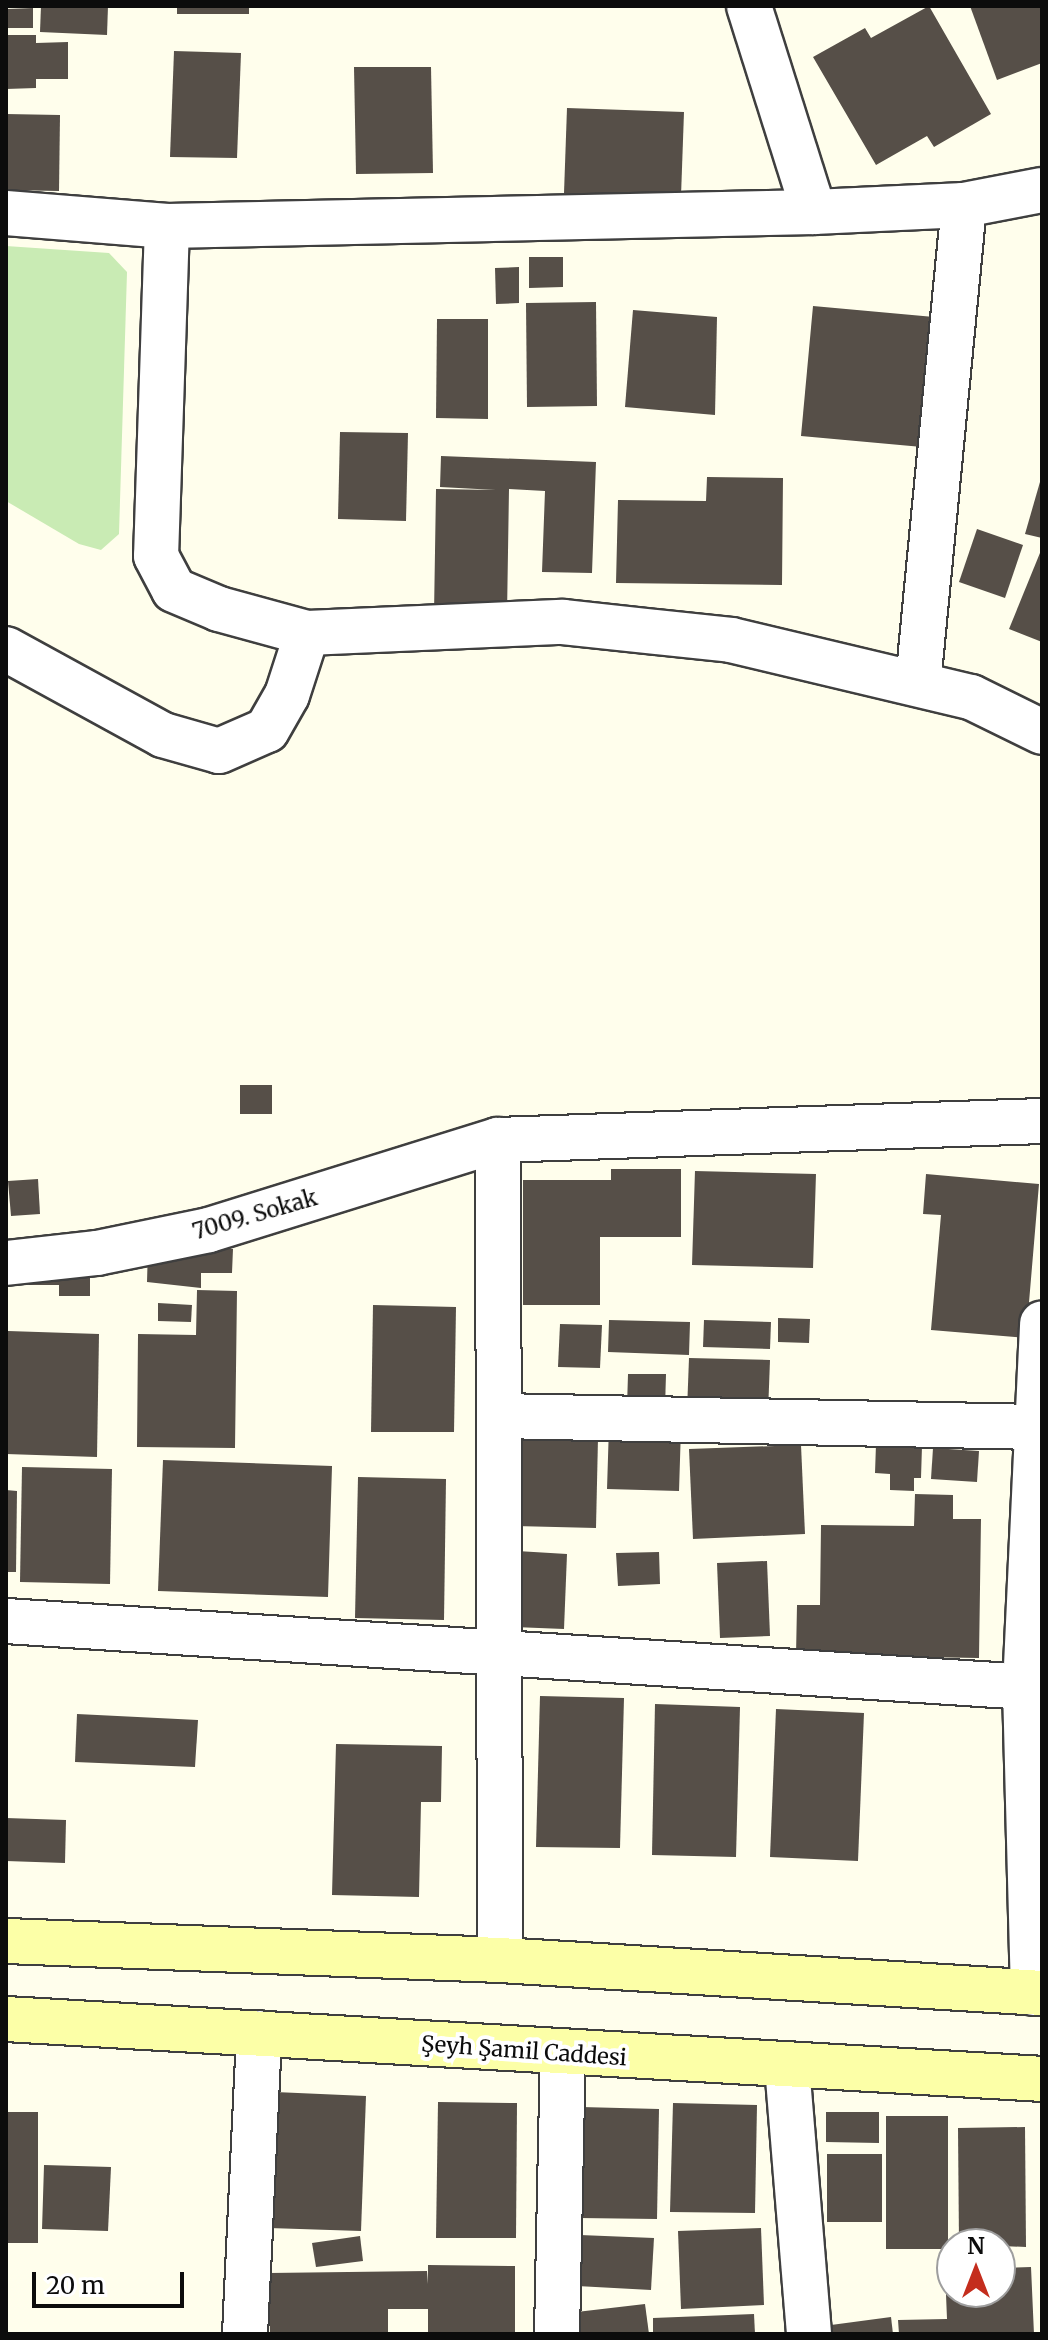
<!DOCTYPE html>
<meta charset="utf-8">
<style>
body{margin:0}
#map{position:relative;width:1048px;height:2340px;overflow:hidden;background:#fffeec;font-family:Merriweather,serif}
div>[style]{position:absolute}
.green>*{inset:0;background:#c9ebb4}
.building>*{inset:0;background:#564f48}
.roads{filter:drop-shadow(2px 0 #3f3f3f) drop-shadow(-2px 0 #3f3f3f) drop-shadow(0 2px #3f3f3f) drop-shadow(0 -2px #3f3f3f)}
.street>*{height:44px;margin:-22px;padding:0 22px;transform-origin:22px;border-radius:22px;background:#fff}
.secondary>*{height:44px;margin:-22px;padding:0 22px;transform-origin:22px;border-radius:22px;background:#fcffa7}
span{translate:-50% -50%;white-space:nowrap;text-align:center;line-height:1.15;-webkit-text-stroke:8px #fff;paint-order:stroke}
.street-label{font-size:22px;color:#0c0c0c}
.frame{position:absolute;inset:0;border:8px solid #0c0c0c;pointer-events:none}
.north{position:absolute;left:936px;top:2228px;width:80px;height:80px;box-sizing:border-box;background:#fff;border:2px solid #9e9e9e;border-radius:50%;rotate:0deg;font-size:22px;font-weight:700;line-height:32px;text-align:center;color:#0c0c0c}
.north::after{content:'';display:block;margin:auto;width:28px;height:36px;background:#c42d1d;clip-path:polygon(50% 0,100% 100%,50% 72%,0 100%)}
.scale{position:absolute;left:32px;top:2272px;width:152px;height:36px;box-sizing:border-box;border:4px solid #0c0c0c;border-top:0;padding-left:10px;font-size:24px;line-height:28px;white-space:nowrap;color:#0c0c0c;-webkit-text-stroke:6px #fff;paint-order:stroke}
</style>
<div id="map">
<div class="green">
<div style="clip-path:polygon(6px 246px,109px 253px,127px 272px,119px 534px,101px 550px,79px 544px,6px 501px)"></div>
</div>
<div class="building">
<div style="clip-path:polygon(41px 6px,108px 6px,107px 35px,40px 32px)"></div>
<div style="clip-path:polygon(177px 6px,249px 6px,249px 14px,177px 14px)"></div>
<div style="clip-path:polygon(929px 6px,991px 114px,934px 147px,927px 136px,876px 165px,813px 57px,865px 28px,871px 38px)"></div>
<div style="clip-path:polygon(970px 6px,1042px 6px,1042px 63px,997px 80px)"></div>
<div style="clip-path:polygon(33px 8px,33px 28px,6px 28px,6px 9px)"></div>
<div style="clip-path:polygon(6px 35px,36px 35px,36px 43px,68px 42px,68px 79px,36px 79px,36px 88px,6px 89px)"></div>
<div style="clip-path:polygon(174px 51px,241px 53px,237px 158px,170px 157px)"></div>
<div style="clip-path:polygon(354px 67px,431px 67px,433px 173px,356px 174px)"></div>
<div style="clip-path:polygon(567px 108px,684px 112px,681px 196px,564px 193px)"></div>
<div style="clip-path:polygon(6px 114px,60px 115px,59px 191px,6px 190px)"></div>
<div style="clip-path:polygon(529px 257px,563px 257px,563px 287px,529px 288px)"></div>
<div style="clip-path:polygon(519px 267px,519px 303px,496px 304px,495px 268px)"></div>
<div style="clip-path:polygon(596px 302px,597px 406px,527px 407px,526px 303px)"></div>
<div style="clip-path:polygon(813px 306px,934px 317px,922px 447px,801px 436px)"></div>
<div style="clip-path:polygon(633px 310px,717px 317px,715px 415px,625px 407px)"></div>
<div style="clip-path:polygon(437px 319px,488px 319px,488px 419px,436px 418px)"></div>
<div style="clip-path:polygon(340px 432px,408px 433px,406px 521px,338px 519px)"></div>
<div style="clip-path:polygon(441px 456px,596px 462px,592px 573px,542px 572px,545px 491px,509px 489px,507px 615px,434px 614px,436px 489px,496px 490px,440px 487px)"></div>
<div style="clip-path:polygon(1042px 475px,1042px 538px,1025px 534px)"></div>
<div style="clip-path:polygon(707px 477px,783px 478px,782px 585px,616px 583px,618px 500px,706px 501px)"></div>
<div style="clip-path:polygon(977px 529px,1023px 545px,1005px 598px,959px 582px)"></div>
<div style="clip-path:polygon(1042px 548px,1042px 642px,1009px 629px)"></div>
<div style="clip-path:polygon(240px 1085px,272px 1085px,272px 1114px,240px 1114px)"></div>
<div style="clip-path:polygon(611px 1169px,681px 1169px,681px 1237px,600px 1237px,600px 1305px,523px 1305px,523px 1180px,611px 1180px)"></div>
<div style="clip-path:polygon(695px 1171px,816px 1174px,813px 1268px,692px 1265px)"></div>
<div style="clip-path:polygon(926px 1174px,1039px 1184px,1026px 1338px,931px 1330px,941px 1215px,923px 1214px)"></div>
<div style="clip-path:polygon(38px 1179px,40px 1214px,11px 1216px,8px 1181px)"></div>
<div style="clip-path:polygon(148px 1247px,233px 1249px,232px 1273px,201px 1273px,201px 1288px,147px 1282px)"></div>
<div style="clip-path:polygon(29px 1267px,90px 1267px,90px 1296px,59px 1296px,59px 1285px,29px 1285px)"></div>
<div style="clip-path:polygon(197px 1290px,237px 1291px,235px 1448px,137px 1447px,138px 1334px,196px 1335px)"></div>
<div style="clip-path:polygon(158px 1303px,192px 1305px,191px 1322px,158px 1321px)"></div>
<div style="clip-path:polygon(373px 1305px,456px 1307px,454px 1432px,371px 1432px)"></div>
<div style="clip-path:polygon(778px 1318px,810px 1319px,809px 1343px,778px 1342px)"></div>
<div style="clip-path:polygon(609px 1320px,690px 1322px,689px 1355px,608px 1352px)"></div>
<div style="clip-path:polygon(704px 1320px,771px 1322px,770px 1349px,703px 1347px)"></div>
<div style="clip-path:polygon(560px 1324px,602px 1325px,600px 1368px,558px 1367px)"></div>
<div style="clip-path:polygon(8px 1331px,99px 1334px,97px 1457px,6px 1454px)"></div>
<div style="clip-path:polygon(689px 1358px,770px 1360px,768px 1413px,687px 1411px)"></div>
<div style="clip-path:polygon(628px 1374px,666px 1374px,665px 1408px,627px 1407px)"></div>
<div style="clip-path:polygon(609px 1425px,681px 1427px,679px 1491px,607px 1489px)"></div>
<div style="clip-path:polygon(517px 1437px,598px 1438px,596px 1528px,515px 1526px)"></div>
<div style="clip-path:polygon(876px 1444px,922px 1446px,921px 1478px,914px 1478px,914px 1491px,890px 1490px,890px 1474px,875px 1473px)"></div>
<div style="clip-path:polygon(801px 1445px,805px 1534px,693px 1539px,689px 1449px)"></div>
<div style="clip-path:polygon(933px 1448px,979px 1451px,977px 1482px,931px 1479px)"></div>
<div style="clip-path:polygon(163px 1460px,332px 1466px,328px 1597px,158px 1591px)"></div>
<div style="clip-path:polygon(22px 1467px,112px 1469px,110px 1584px,20px 1582px)"></div>
<div style="clip-path:polygon(358px 1477px,446px 1479px,444px 1620px,355px 1618px)"></div>
<div style="clip-path:polygon(6px 1490px,17px 1491px,16px 1572px,6px 1572px)"></div>
<div style="clip-path:polygon(915px 1494px,953px 1495px,953px 1519px,981px 1519px,979px 1658px,796px 1655px,797px 1605px,820px 1605px,821px 1525px,914px 1526px)"></div>
<div style="clip-path:polygon(517px 1551px,567px 1554px,564px 1629px,514px 1627px)"></div>
<div style="clip-path:polygon(659px 1552px,660px 1584px,618px 1586px,616px 1553px)"></div>
<div style="clip-path:polygon(767px 1561px,770px 1636px,720px 1638px,717px 1563px)"></div>
<div style="clip-path:polygon(540px 1696px,624px 1698px,620px 1848px,536px 1847px)"></div>
<div style="clip-path:polygon(655px 1704px,740px 1707px,736px 1857px,652px 1855px)"></div>
<div style="clip-path:polygon(776px 1709px,864px 1713px,858px 1861px,770px 1857px)"></div>
<div style="clip-path:polygon(77px 1714px,198px 1720px,195px 1767px,75px 1762px)"></div>
<div style="clip-path:polygon(336px 1744px,442px 1746px,441px 1802px,421px 1802px,419px 1897px,332px 1895px)"></div>
<div style="clip-path:polygon(6px 1818px,66px 1820px,65px 1863px,6px 1861px)"></div>
<div style="clip-path:polygon(275px 2092px,366px 2096px,361px 2231px,269px 2228px)"></div>
<div style="clip-path:polygon(438px 2102px,517px 2103px,516px 2238px,436px 2238px)"></div>
<div style="clip-path:polygon(673px 2103px,757px 2105px,755px 2213px,670px 2212px)"></div>
<div style="clip-path:polygon(581px 2107px,659px 2109px,657px 2219px,579px 2218px)"></div>
<div style="clip-path:polygon(6px 2112px,38px 2112px,38px 2243px,6px 2243px)"></div>
<div style="clip-path:polygon(826px 2112px,879px 2112px,879px 2143px,826px 2142px)"></div>
<div style="clip-path:polygon(886px 2116px,948px 2116px,948px 2249px,886px 2249px)"></div>
<div style="clip-path:polygon(1025px 2127px,1026px 2247px,959px 2244px,958px 2128px)"></div>
<div style="clip-path:polygon(827px 2154px,882px 2154px,882px 2222px,827px 2222px)"></div>
<div style="clip-path:polygon(44px 2165px,111px 2167px,108px 2231px,42px 2229px)"></div>
<div style="clip-path:polygon(761px 2228px,764px 2305px,681px 2309px,678px 2231px)"></div>
<div style="clip-path:polygon(580px 2235px,654px 2238px,651px 2290px,577px 2286px)"></div>
<div style="clip-path:polygon(360px 2236px,363px 2261px,316px 2267px,312px 2243px)"></div>
<div style="clip-path:polygon(428px 2265px,515px 2266px,515px 2334px,428px 2334px,428px 2309px,388px 2309px,388px 2334px,270px 2334px,269px 2273px,427px 2271px,428px 2284px)"></div>
<div style="clip-path:polygon(1031px 2267px,1034px 2334px,899px 2334px,898px 2320px,947px 2319px,945px 2270px,952px 2270px,952px 2292px,1000px 2292px,1000px 2268px)"></div>
<div style="clip-path:polygon(645px 2304px,649px 2334px,571px 2334px,568px 2313px)"></div>
<div style="clip-path:polygon(754px 2314px,755px 2334px,653px 2334px,653px 2318px)"></div>
<div style="clip-path:polygon(891px 2317px,893px 2334px,833px 2334px,831px 2325px)"></div>
</div>
<div class="roads">
<div class="street">
<div style="left:749px;top:6px;width:216px;rotate:72.5deg"></div>
<div style="left:6px;top:213px;width:162px;rotate:4.6deg"></div>
<div style="left:167px;top:226px;width:647px;rotate:-1.24deg"></div>
<div style="left:814px;top:212px;width:150px;rotate:-2.7deg"></div>
<div style="left:964px;top:205px;width:79px;rotate:-10.9deg"></div>
<div style="left:167px;top:226px;width:330px;rotate:91.9deg"></div>
<div style="left:156px;top:556px;width:38px;rotate:62deg"></div>
<div style="left:174px;top:590px;width:49px;rotate:22.9deg"></div>
<div style="left:219px;top:609px;width:91px;rotate:15.3deg"></div>
<div style="left:307px;top:633px;width:256px;rotate:-2.5deg"></div>
<div style="left:563px;top:622px;width:169px;rotate:6.1deg"></div>
<div style="left:731px;top:640px;width:247px;rotate:13.4deg"></div>
<div style="left:971px;top:697px;width:79px;rotate:26.2deg"></div>
<div style="left:6px;top:649px;width:179px;rotate:28.7deg"></div>
<div style="left:163px;top:735px;width:58px;rotate:15.9deg"></div>
<div style="left:219px;top:751px;width:52px;rotate:-23.6deg"></div>
<div style="left:267px;top:730px;width:40px;rotate:-60.3deg"></div>
<div style="left:287px;top:695px;width:65px;rotate:-72.1deg"></div>
<div style="left:918px;top:683px;width:480px;rotate:-84.5deg"></div>
<div style="left:498px;top:1140px;width:820px;rotate:89.86deg"></div>
<div style="left:6px;top:1263px;width:92px;rotate:-6.3deg"></div>
<div style="left:97px;top:1253px;width:114px;rotate:-11.6deg"></div>
<div style="left:209px;top:1230px;width:303px;rotate:-17.3deg"></div>
<div style="left:498px;top:1140px;width:544px;rotate:-2deg"></div>
<div style="left:499px;top:1416px;width:538px;rotate:1.17deg"></div>
<div style="left:6px;top:1621px;width:1038px;rotate:3.7deg"></div>
<div style="left:1033px;top:1993px;width:306px;rotate:-91.5deg"></div>
<div style="left:1025px;top:1687px;width:364px;rotate:-87.3deg"></div>
<div style="left:787px;top:2066px;width:269px;rotate:85.3deg"></div>
<div style="left:245px;top:2334px;width:301px;rotate:-87.3deg"></div>
<div style="left:557px;top:2334px;width:280px;rotate:-88.8deg"></div>
</div>
<div class="secondary">
<div style="left:6px;top:1941px;width:494px;rotate:2.2deg"></div>
<div style="left:500px;top:1960px;width:543px;rotate:3.48deg"></div>
<div style="left:6px;top:2019px;width:1038px;rotate:3.31deg"></div>
</div>
</div>
<div class="street-label">
<span style="left:255px;top:1215px;rotate:-16deg">7009. Sokak</span>
<span style="left:524px;top:2051px;rotate:4deg">Şeyh Şamil Caddesi</span>
</div>
<div class="frame"></div>
<div class="north">N</div>
<div class="scale">20 m</div>
</div>
